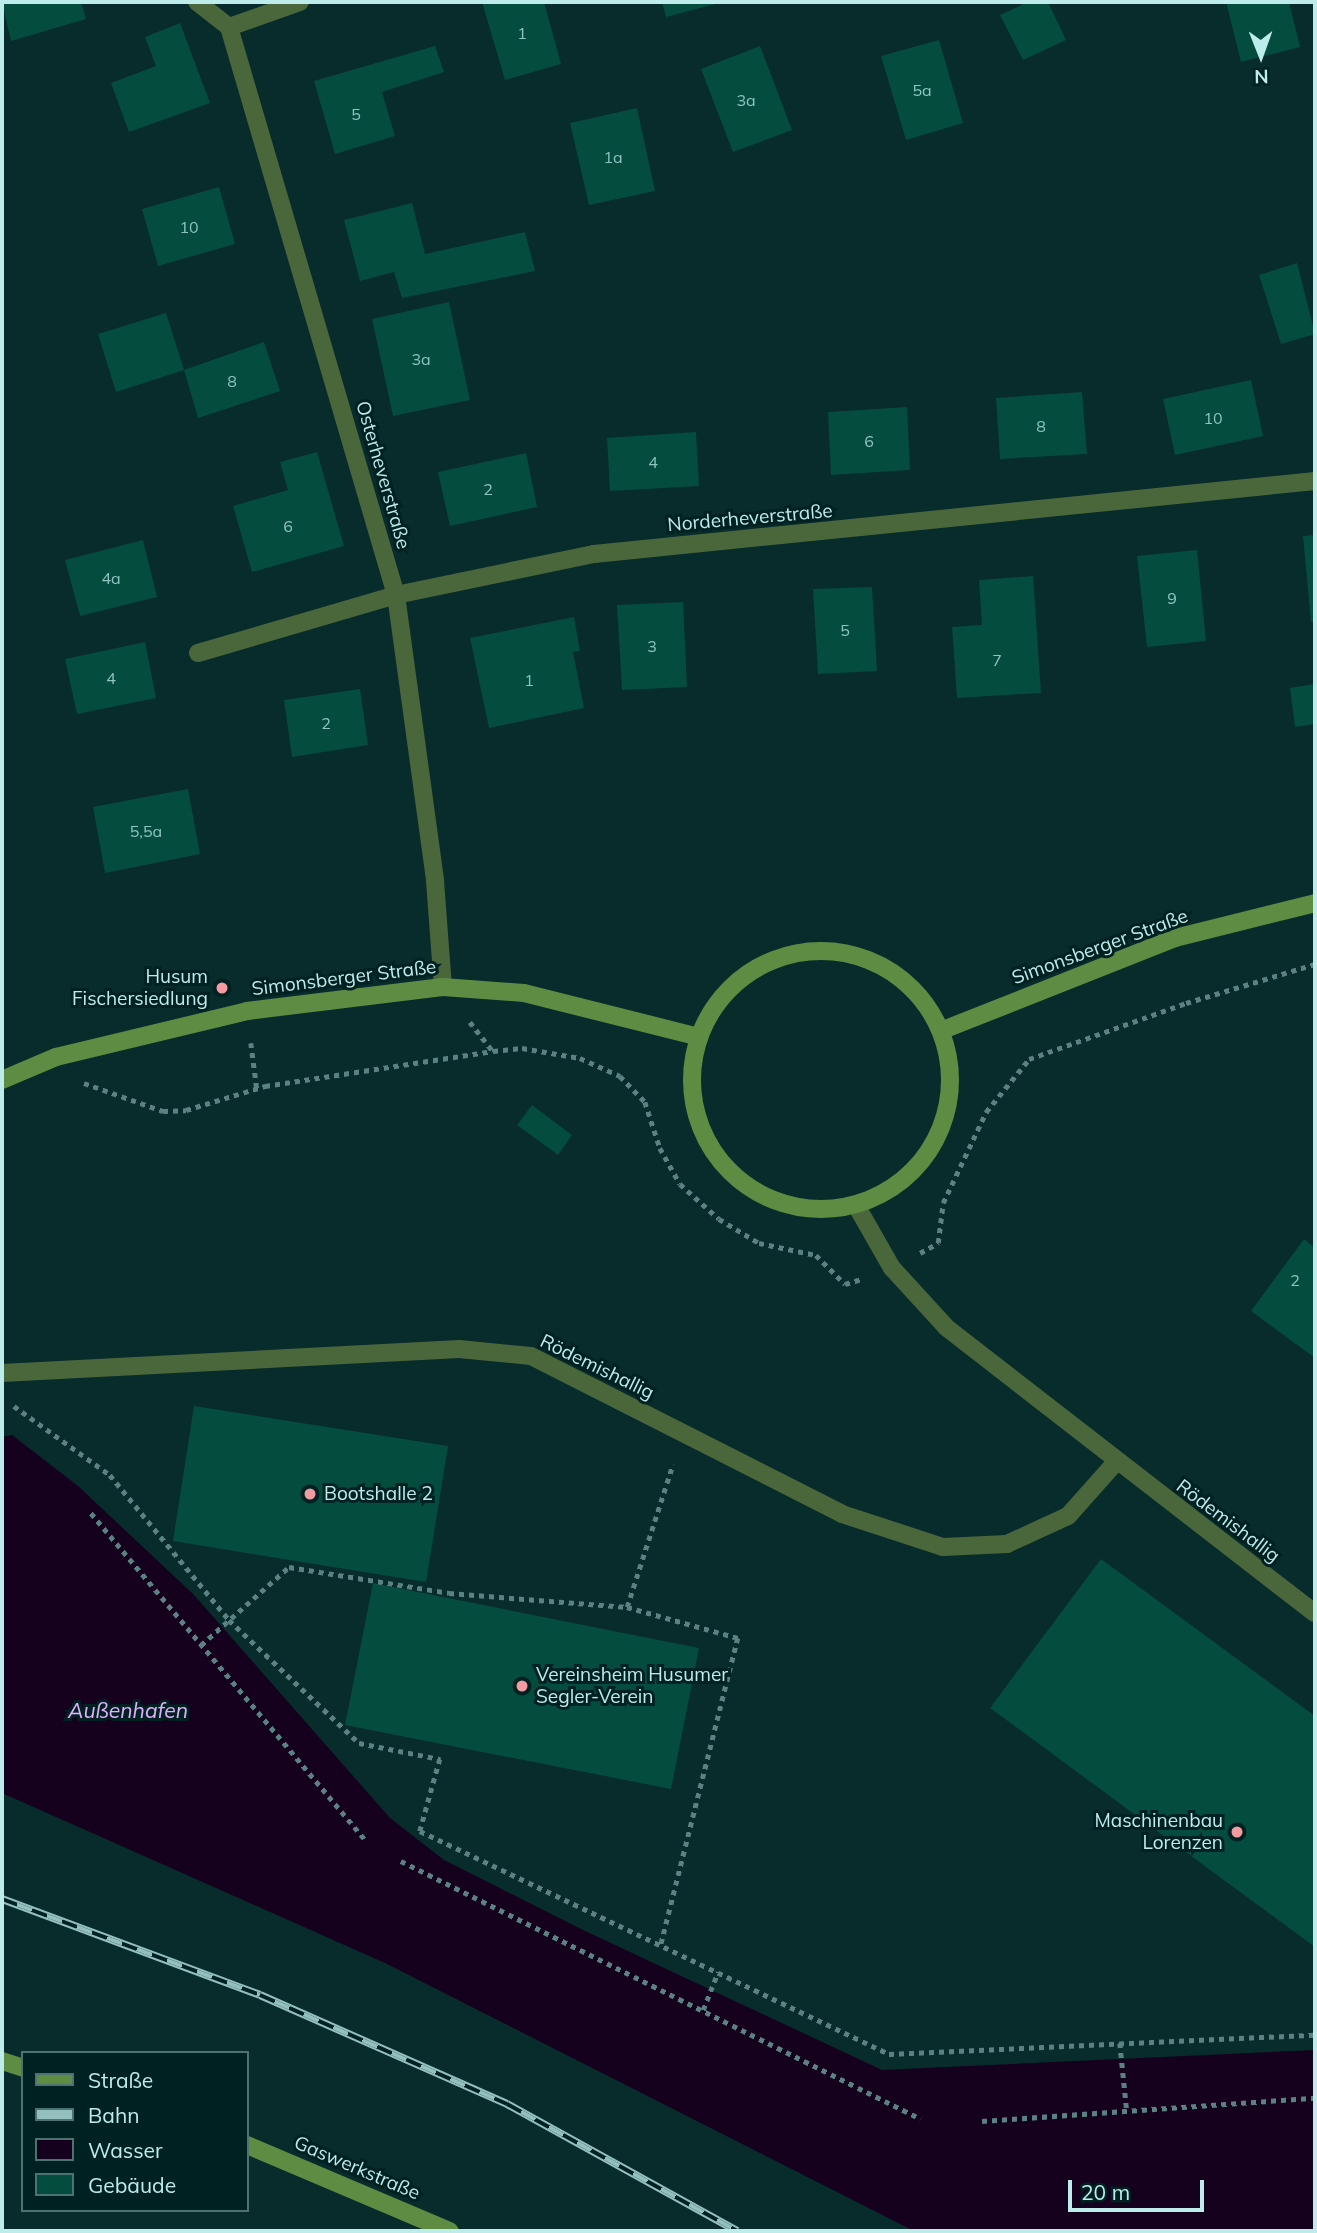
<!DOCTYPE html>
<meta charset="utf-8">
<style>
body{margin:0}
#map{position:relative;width:1317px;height:2233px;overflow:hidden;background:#082b2b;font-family:Mulish,sans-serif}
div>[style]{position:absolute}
.water>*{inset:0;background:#15011d}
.building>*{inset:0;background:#044c3e}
.path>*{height:4.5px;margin-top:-2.25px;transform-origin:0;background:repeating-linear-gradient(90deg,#5a8282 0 5px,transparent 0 10px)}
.street>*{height:18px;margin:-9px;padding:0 9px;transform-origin:9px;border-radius:9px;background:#4a673b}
.secondary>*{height:18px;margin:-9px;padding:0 9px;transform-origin:9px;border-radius:9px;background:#5e8c43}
.secondary>.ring{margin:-9px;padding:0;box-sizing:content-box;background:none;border:18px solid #5e8c43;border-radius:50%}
.rail>*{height:8px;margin-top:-4px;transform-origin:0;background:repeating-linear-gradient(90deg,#002121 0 16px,#93bfbf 0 32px);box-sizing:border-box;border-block:2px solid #93bfbf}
.dots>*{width:19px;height:19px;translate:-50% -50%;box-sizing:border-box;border:4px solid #002121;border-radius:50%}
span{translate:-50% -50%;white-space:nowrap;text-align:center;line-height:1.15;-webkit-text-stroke:6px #002121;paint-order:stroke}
.number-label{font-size:16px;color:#8fc4c0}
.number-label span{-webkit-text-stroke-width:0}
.street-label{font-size:19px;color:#bdeceb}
.poi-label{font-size:19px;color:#bdeceb}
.right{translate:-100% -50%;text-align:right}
.left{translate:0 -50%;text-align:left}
.water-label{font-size:21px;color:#e6b0fd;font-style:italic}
.frame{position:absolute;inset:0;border:4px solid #bdeceb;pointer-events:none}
.legend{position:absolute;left:21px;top:2051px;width:228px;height:161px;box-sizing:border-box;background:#002121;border:2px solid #4c7272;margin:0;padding:9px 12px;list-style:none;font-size:21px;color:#bdeceb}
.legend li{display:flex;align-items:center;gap:14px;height:35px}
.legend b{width:35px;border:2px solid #4c7272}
.north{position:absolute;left:1226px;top:21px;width:70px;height:70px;-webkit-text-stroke:5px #002121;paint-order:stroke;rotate:179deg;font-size:19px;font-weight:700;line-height:28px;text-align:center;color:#bdeceb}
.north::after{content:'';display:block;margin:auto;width:24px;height:32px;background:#bdeceb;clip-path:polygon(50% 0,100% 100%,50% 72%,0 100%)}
.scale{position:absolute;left:1068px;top:2180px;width:136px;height:32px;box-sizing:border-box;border:4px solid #bdeceb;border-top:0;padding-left:9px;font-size:21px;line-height:24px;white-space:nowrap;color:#bdeceb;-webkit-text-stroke:5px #002121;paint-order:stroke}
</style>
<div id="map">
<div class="water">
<div style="clip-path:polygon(12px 1435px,78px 1486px,194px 1595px,390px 1818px,444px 1860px,583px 1930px,882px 2070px,1315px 2050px,1315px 2231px,914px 2231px,385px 1963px,2px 1793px,2px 1437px)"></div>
</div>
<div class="building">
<div style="clip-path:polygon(2px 2px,81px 2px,86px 19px,11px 41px)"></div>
<div style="clip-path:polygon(482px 2px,544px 2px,561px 64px,505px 80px)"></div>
<div style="clip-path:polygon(662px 2px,719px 2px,719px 3px,666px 17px)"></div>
<div style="clip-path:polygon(1028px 2px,1048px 2px,1066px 40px,1023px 60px,1000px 15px)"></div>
<div style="clip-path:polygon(1226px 2px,1289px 2px,1300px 47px,1241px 62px)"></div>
<div style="clip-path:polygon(180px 23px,210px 103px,129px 132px,111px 83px,156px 66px,145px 37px)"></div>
<div style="clip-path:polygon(939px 40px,963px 123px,906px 140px,881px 56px)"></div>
<div style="clip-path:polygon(435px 46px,444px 72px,382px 92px,395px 136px,335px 154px,314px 81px)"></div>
<div style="clip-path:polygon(760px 46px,792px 130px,733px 152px,701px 69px)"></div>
<div style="clip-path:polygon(637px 108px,655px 191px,589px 205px,570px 123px)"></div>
<div style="clip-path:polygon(219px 187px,235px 244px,158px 266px,142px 209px)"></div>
<div style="clip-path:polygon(412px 203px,425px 254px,525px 232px,535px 271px,402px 298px,394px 272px,360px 281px,344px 220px)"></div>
<div style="clip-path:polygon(1297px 263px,1315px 334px,1281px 344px,1259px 275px)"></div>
<div style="clip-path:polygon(449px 302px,470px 400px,393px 416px,372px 319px)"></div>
<div style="clip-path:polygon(166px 313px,184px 370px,116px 392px,98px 334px)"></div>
<div style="clip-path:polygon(264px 342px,280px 391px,198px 418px,184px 370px)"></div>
<div style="clip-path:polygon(1251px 380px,1263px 436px,1175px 455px,1163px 399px)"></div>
<div style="clip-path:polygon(1082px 392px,1087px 454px,1000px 459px,996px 398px)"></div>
<div style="clip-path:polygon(907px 407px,910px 470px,831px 475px,828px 412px)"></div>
<div style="clip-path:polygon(696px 432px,699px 486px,610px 491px,607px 438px)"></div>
<div style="clip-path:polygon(317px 452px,344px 546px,252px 572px,233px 506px,288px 490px,280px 462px)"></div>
<div style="clip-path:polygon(526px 453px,537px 507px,450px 526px,438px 472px)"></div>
<div style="clip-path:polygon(1315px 535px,1315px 622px,1311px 622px,1303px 536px)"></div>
<div style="clip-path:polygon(143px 540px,157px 597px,80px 616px,65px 560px)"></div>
<div style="clip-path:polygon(1197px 550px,1206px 641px,1147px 647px,1137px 556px)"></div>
<div style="clip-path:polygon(1033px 576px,1041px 693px,957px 698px,952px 627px,982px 625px,979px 580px)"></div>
<div style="clip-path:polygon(872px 587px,877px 671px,818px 674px,813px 589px)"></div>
<div style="clip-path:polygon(683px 602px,687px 687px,622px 690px,617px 605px)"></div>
<div style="clip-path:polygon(574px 617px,580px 651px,573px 652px,584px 708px,489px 728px,470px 638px)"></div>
<div style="clip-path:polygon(145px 642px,156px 698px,77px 714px,65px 659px)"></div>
<div style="clip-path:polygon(1315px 684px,1315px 724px,1295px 727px,1290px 688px)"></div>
<div style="clip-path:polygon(360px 689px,368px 745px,292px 757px,284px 700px)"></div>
<div style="clip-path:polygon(188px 789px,200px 854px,105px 873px,93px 807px)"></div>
<div style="clip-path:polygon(532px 1105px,572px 1135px,558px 1155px,517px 1125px)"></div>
<div style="clip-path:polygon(1304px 1239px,1315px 1248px,1315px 1358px,1251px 1311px)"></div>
<div style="clip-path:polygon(194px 1406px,448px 1446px,426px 1582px,173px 1541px)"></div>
<div style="clip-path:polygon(1101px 1559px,1315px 1716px,1315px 1947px,990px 1708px)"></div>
<div style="clip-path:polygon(373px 1583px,699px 1648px,671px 1789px,345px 1725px)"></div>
</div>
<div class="path">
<div style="left:470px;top:1022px;width:37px;rotate:52deg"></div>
<div style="left:251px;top:1043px;width:46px;rotate:82.6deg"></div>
<div style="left:84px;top:1083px;width:84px;rotate:19.5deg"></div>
<div style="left:163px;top:1111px;width:23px;rotate:-2deg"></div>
<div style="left:186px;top:1110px;width:83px;rotate:-16.9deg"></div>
<div style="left:265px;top:1086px;width:231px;rotate:-8.7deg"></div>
<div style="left:493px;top:1051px;width:29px;rotate:-6deg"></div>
<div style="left:522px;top:1048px;width:59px;rotate:9.8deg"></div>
<div style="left:580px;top:1058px;width:44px;rotate:24.2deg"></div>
<div style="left:620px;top:1076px;width:36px;rotate:46deg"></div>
<div style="left:645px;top:1102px;width:48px;rotate:71.9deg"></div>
<div style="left:660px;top:1148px;width:41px;rotate:60.9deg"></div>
<div style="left:680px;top:1184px;width:52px;rotate:41.9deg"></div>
<div style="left:719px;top:1219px;width:47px;rotate:31deg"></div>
<div style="left:759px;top:1243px;width:58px;rotate:11.9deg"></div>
<div style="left:816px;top:1255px;width:41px;rotate:45deg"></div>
<div style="left:845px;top:1284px;width:17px;rotate:-17deg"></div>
<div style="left:920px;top:1253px;width:21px;rotate:-29deg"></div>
<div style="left:938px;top:1243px;width:40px;rotate:-82.9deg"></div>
<div style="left:943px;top:1203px;width:101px;rotate:-64.7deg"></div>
<div style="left:986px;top:1112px;width:68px;rotate:-50.9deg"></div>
<div style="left:1029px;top:1059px;width:167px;rotate:-19.6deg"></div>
<div style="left:1186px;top:1003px;width:135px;rotate:-16.8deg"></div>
<div style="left:14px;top:1406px;width:118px;rotate:35.7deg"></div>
<div style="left:110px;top:1475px;width:188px;rotate:50.6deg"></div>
<div style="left:229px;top:1620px;width:179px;rotate:43.4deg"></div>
<div style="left:359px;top:1743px;width:83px;rotate:11.2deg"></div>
<div style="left:440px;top:1759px;width:75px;rotate:105.5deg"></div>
<div style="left:420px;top:1831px;width:519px;rotate:25.43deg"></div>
<div style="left:889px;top:2054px;width:426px;rotate:-2.6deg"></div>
<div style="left:91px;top:1513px;width:427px;rotate:50deg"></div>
<div style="left:627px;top:1607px;width:150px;rotate:-72.2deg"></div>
<div style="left:201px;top:1645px;width:118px;rotate:-41.6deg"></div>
<div style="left:289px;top:1567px;width:162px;rotate:9.2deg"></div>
<div style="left:449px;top:1593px;width:179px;rotate:4.5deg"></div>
<div style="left:627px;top:1607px;width:115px;rotate:15.6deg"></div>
<div style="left:738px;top:1638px;width:316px;rotate:104.1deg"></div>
<div style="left:401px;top:1861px;width:580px;rotate:26.39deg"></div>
<div style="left:703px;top:2010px;width:41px;rotate:-68.5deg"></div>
<div style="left:1120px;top:2043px;width:69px;rotate:84.2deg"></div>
<div style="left:982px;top:2121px;width:334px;rotate:-4deg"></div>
</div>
<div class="street">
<div style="left:197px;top:2px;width:41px;rotate:38deg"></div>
<div style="left:229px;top:27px;width:592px;rotate:73.62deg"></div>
<div style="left:396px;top:595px;width:289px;rotate:82.2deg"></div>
<div style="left:435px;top:881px;width:106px;rotate:85.7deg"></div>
<div style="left:229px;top:27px;width:75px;rotate:-19.4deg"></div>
<div style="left:198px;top:653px;width:206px;rotate:-16.3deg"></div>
<div style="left:396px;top:595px;width:202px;rotate:-11.7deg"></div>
<div style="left:594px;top:554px;width:725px;rotate:-5.78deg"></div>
<div style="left:856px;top:1205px;width:73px;rotate:60.3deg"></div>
<div style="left:892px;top:1268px;width:81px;rotate:47.5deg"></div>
<div style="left:947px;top:1328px;width:465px;rotate:37.8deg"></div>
<div style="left:2px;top:1373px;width:458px;rotate:-3deg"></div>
<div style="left:459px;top:1349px;width:72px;rotate:5.6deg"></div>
<div style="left:531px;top:1356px;width:349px;rotate:26.9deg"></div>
<div style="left:842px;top:1514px;width:106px;rotate:18.1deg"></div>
<div style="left:943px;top:1547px;width:64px;rotate:-2.7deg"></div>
<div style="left:1007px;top:1544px;width:67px;rotate:-24.7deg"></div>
<div style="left:1068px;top:1516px;width:72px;rotate:-48.4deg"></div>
</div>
<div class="secondary">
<div class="ring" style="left:692px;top:951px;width:240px;height:240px"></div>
<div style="left:943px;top:1030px;width:250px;rotate:-21.6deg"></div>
<div style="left:1175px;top:938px;width:144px;rotate:-14deg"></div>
<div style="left:2px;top:1080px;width:59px;rotate:-23.1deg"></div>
<div style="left:56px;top:1057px;width:196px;rotate:-13.5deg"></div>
<div style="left:247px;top:1011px;width:197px;rotate:-7deg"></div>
<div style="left:443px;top:987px;width:81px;rotate:4.2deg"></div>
<div style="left:524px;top:993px;width:176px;rotate:14.1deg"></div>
<div style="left:2px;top:2061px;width:22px;rotate:18deg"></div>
<div style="left:247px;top:2145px;width:220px;rotate:23deg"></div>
</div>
<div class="rail">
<div style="left:2px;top:1899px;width:275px;rotate:20.4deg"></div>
<div style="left:260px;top:1995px;width:270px;rotate:23.8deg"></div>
<div style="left:507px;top:2104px;width:263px;rotate:28.9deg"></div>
</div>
<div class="dots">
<div style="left:222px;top:988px;background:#f49aa1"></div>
<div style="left:310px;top:1494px;background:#f49aa1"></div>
<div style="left:522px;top:1686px;background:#f49aa1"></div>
<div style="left:1237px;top:1832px;background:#f49aa1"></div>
</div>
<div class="number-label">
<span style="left:522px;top:33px">1</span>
<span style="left:922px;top:90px">5a</span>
<span style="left:746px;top:100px">3a</span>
<span style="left:356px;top:114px">5</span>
<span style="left:613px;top:157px">1a</span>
<span style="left:189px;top:227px">10</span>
<span style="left:421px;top:359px">3a</span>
<span style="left:232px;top:381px">8</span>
<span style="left:1213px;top:418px">10</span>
<span style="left:1041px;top:426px">8</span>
<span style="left:869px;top:441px">6</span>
<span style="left:653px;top:462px">4</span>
<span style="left:488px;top:489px">2</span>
<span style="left:288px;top:526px">6</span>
<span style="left:111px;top:578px">4a</span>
<span style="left:1172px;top:598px">9</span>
<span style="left:845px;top:630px">5</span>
<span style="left:652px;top:646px">3</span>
<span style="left:997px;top:660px">7</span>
<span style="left:111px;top:678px">4</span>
<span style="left:529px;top:680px">1</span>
<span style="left:326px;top:723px">2</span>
<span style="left:146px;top:831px">5,5a</span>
<span style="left:1295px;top:1280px">2</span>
</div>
<div class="street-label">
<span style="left:383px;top:475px;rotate:74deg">Osterheverstraße</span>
<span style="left:750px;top:518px;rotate:-5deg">Norderheverstraße</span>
<span style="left:1100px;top:947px;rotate:-20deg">Simonsberger Straße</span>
<span style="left:344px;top:978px;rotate:-7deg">Simonsberger Straße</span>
<span style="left:597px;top:1367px;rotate:26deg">Rödemishallig</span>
<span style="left:1228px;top:1521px;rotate:37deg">Rödemishallig</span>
<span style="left:357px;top:2168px;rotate:23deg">Gaswerkstraße</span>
</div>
<div class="poi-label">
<span class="right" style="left:208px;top:988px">Husum<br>Fischersiedlung</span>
<span class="left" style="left:324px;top:1494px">Bootshalle 2</span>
<span class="left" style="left:536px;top:1686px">Vereinsheim Husumer<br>Segler-Verein</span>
<span class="right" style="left:1223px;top:1832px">Maschinenbau<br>Lorenzen</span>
</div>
<div class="water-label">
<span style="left:128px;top:1710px">Außenhafen</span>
</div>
<div class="frame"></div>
<ul class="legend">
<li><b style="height:9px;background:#5e8c43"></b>Straße</li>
<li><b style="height:9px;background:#93bfbf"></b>Bahn</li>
<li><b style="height:19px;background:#15011d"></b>Wasser</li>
<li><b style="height:19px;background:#044c3e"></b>Gebäude</li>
</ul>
<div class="north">N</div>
<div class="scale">20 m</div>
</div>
